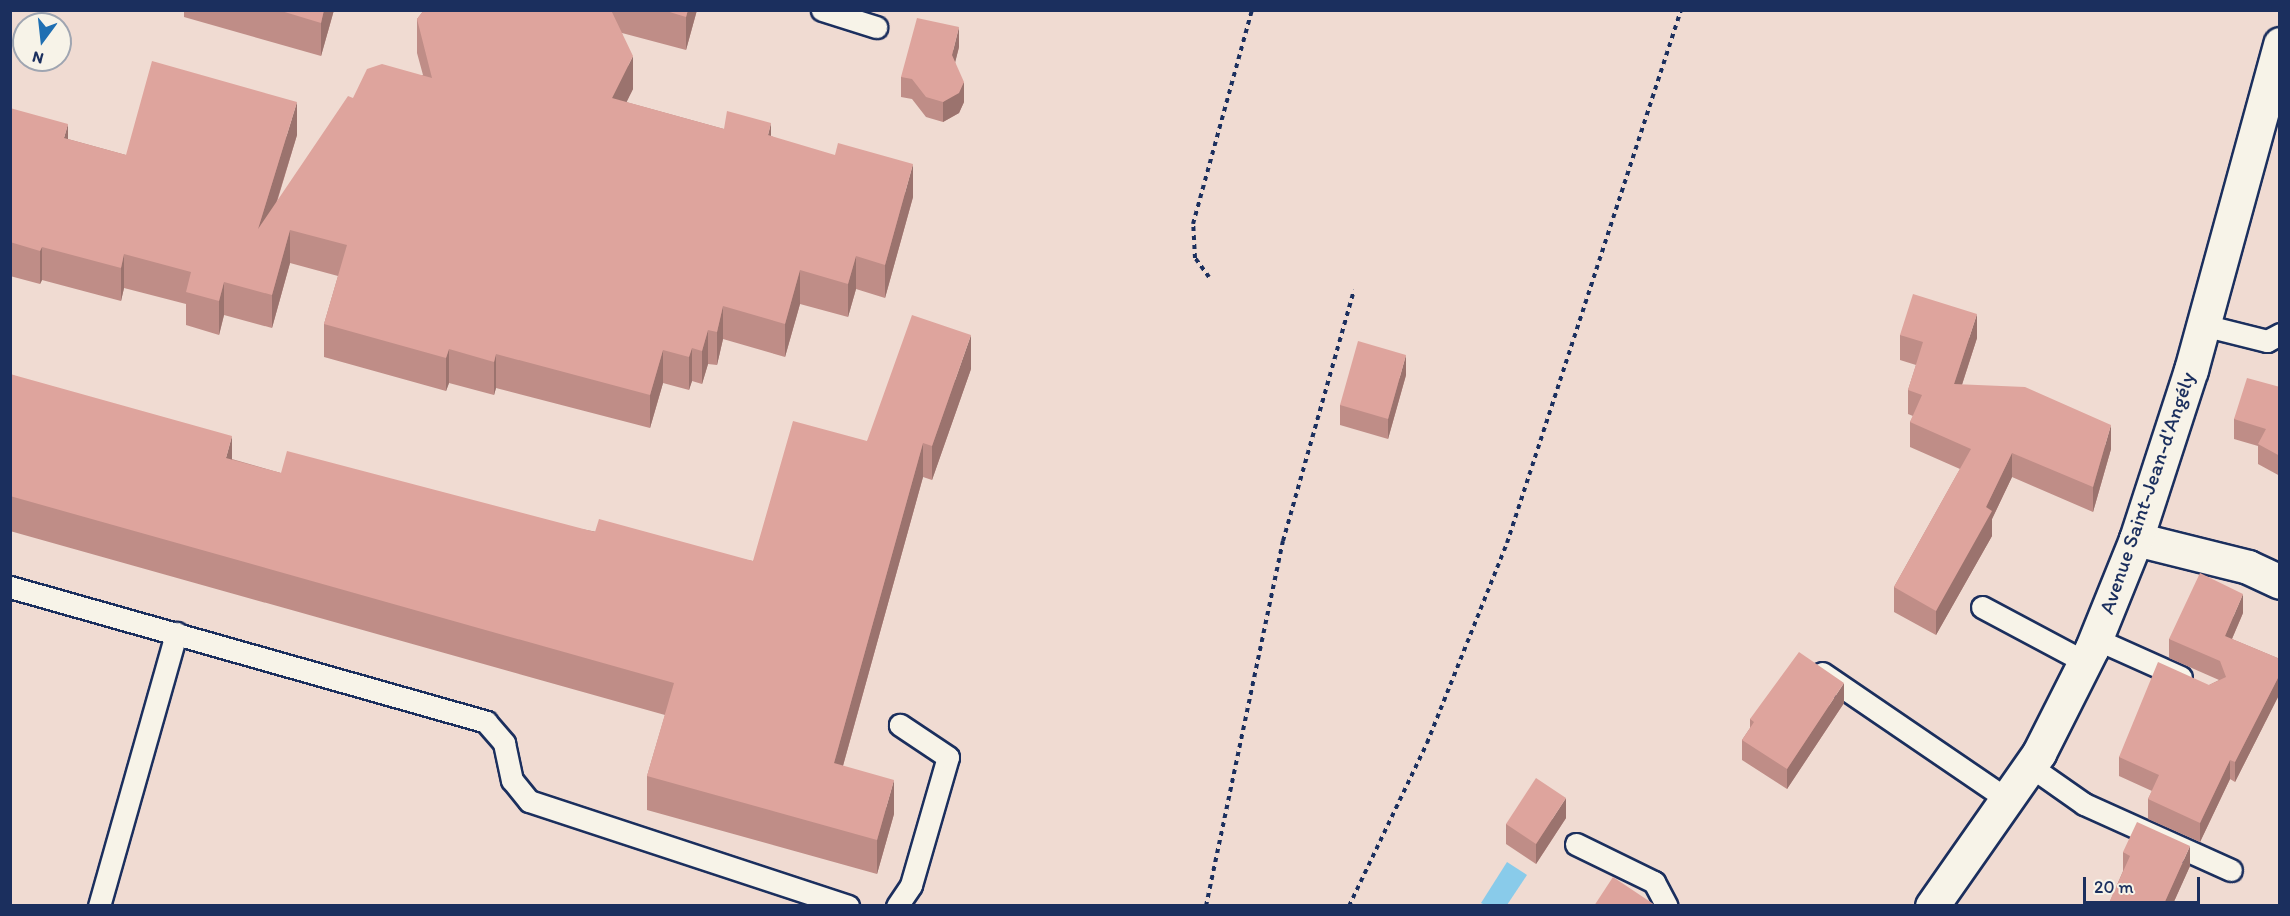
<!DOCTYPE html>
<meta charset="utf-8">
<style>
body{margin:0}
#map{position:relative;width:2290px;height:916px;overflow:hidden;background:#f7f3e8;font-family:Itim,sans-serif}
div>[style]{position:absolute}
.built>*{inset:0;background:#f0dbd2}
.water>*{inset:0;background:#89cbea}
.path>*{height:4px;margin-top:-2px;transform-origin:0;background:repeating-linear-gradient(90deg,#1b2f5e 0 4.5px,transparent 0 9px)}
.roads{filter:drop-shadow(2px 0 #1b2f5e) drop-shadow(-2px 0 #1b2f5e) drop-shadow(0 2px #1b2f5e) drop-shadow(0 -2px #1b2f5e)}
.lane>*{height:21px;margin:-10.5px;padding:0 10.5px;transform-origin:10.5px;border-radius:10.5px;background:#f7f3e8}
.street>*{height:33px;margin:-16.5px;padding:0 16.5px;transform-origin:16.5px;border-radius:16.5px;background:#f7f3e8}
.secondary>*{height:33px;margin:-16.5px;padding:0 16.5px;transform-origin:16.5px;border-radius:16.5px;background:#f7f3e8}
.wall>*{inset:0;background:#bf8d87}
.shaded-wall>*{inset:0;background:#9b736e}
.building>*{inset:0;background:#dea49d}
span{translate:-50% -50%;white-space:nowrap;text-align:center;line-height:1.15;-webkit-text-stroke:4.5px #f7f3e8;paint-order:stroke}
.street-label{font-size:21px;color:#1b2f5e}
.frame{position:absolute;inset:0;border:12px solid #1b2f5e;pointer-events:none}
.north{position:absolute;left:12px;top:12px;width:60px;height:60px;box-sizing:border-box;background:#f7f3e8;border:2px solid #9fa5b1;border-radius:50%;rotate:195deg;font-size:16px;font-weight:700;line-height:24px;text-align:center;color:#1b2f5e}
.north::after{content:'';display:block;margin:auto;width:21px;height:27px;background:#1f6fb2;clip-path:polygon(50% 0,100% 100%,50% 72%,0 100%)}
.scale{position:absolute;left:2083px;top:877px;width:117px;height:27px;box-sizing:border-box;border:3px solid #1b2f5e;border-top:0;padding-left:8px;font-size:18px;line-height:21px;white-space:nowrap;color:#1b2f5e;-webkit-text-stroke:4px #f7f3e8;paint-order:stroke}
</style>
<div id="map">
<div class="built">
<div style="clip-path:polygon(evenodd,11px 11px,2279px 11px,2279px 905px,11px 905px,11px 11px,24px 24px,60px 24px,60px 60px,24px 60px,24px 24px)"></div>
</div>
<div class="water">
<div style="clip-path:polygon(1507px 862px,1527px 875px,1507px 905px,1485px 905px,1481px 903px)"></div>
</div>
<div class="path">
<div style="left:1209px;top:277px;width:24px;rotate:-126deg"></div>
<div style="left:1195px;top:258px;width:34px;rotate:-93deg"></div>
<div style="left:1193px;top:224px;width:222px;rotate:-74.6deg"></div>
<div style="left:1206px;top:906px;width:373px;rotate:-78.1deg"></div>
<div style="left:1283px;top:541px;width:261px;rotate:-74.2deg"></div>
<div style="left:1349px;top:906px;width:181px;rotate:-64.4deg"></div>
<div style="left:1427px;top:743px;width:215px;rotate:-68.2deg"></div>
<div style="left:1507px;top:543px;width:561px;rotate:-71.92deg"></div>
</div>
<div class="roads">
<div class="lane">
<div style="left:822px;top:10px;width:57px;rotate:17.5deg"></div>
<div style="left:2203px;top:325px;width:66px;rotate:14deg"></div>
<div style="left:2267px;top:341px;width:15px;rotate:-28deg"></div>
<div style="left:10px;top:587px;width:495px;rotate:15.8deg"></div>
<div style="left:486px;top:722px;width:28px;rotate:49deg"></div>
<div style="left:504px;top:743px;width:38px;rotate:78deg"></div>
<div style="left:512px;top:780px;width:27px;rotate:51deg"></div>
<div style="left:529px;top:801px;width:336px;rotate:18.2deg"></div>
<div style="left:1982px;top:607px;width:117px;rotate:28.1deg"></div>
<div style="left:2096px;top:639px;width:93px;rotate:24.1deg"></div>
<div style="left:1822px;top:673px;width:225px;rotate:34.3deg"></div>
<div style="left:2030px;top:766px;width:66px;rotate:35.1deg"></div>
<div style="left:2084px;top:804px;width:161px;rotate:24.2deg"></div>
<div style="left:1576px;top:844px;width:87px;rotate:26deg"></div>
<div style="left:1654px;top:882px;width:27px;rotate:62deg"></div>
<div style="left:99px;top:906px;width:284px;rotate:-74.2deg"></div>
<div style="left:897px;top:906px;width:25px;rotate:-56deg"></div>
<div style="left:911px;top:885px;width:133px;rotate:-73.9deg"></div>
<div style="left:948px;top:757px;width:58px;rotate:-146.3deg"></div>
</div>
<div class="street">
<div style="left:2136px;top:539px;width:115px;rotate:14deg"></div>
<div style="left:2248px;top:567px;width:35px;rotate:25deg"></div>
</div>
<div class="secondary">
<div style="left:1932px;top:906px;width:187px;rotate:-55deg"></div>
<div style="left:2039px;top:753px;width:118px;rotate:-63.2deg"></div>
<div style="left:2092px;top:648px;width:118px;rotate:-68deg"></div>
<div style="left:2136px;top:539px;width:178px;rotate:-72deg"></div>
<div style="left:2191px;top:370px;width:338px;rotate:-74.7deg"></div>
</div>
</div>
<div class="wall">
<div style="clip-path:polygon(184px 10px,334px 10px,321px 56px,184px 17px)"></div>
<div style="clip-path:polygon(424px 10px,697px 10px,686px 50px,622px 33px,633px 89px,626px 102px,724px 129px,771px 136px,913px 197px,885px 298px,856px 289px,848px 317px,800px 304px,785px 357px,723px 339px,717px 365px,708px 364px,702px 384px,692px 381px,689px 390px,663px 383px,650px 428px,496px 388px,494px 395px,449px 383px,446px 391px,324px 357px,324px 324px,338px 276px,290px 263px,272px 328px,224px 315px,219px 335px,186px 325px,186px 304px,124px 288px,121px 301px,42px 280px,40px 284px,10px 276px,10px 108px,68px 139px,126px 155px,297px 135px,277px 202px,353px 98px,423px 75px,417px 53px,417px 19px)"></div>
<div style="clip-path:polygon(959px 47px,955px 62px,964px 102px,959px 113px,943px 122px,926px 117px,912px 99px,901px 97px,901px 77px)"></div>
<div style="clip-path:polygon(1900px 335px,1977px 338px,1962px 385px,2111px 449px,2093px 512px,2012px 477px,1992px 519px,1992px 536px,1936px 635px,1894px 612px,1894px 587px,1960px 469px,1910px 447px,1910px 422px,1913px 416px,1908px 414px,1908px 390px,1916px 365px,1900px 360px)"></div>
<div style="clip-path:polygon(971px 369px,932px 480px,923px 477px,843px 766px,894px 814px,877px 874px,647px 810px,647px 776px,665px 715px,10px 531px,10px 374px,232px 459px,281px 473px,753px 561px,867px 441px)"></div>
<div style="clip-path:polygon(1406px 375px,1388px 439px,1340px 425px,1340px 405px)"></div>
<div style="clip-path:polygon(2280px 387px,2280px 476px,2258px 464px,2258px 446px,2234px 439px,2234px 419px)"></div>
<div style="clip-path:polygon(2243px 613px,2232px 639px,2280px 659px,2280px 693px,2235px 782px,2230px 779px,2200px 842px,2148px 819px,2148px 799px,2152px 791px,2119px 776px,2119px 757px,2209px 685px,2219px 680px,2169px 658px,2169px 639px)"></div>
<div style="clip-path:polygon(1844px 703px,1787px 789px,1742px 760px,1742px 740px,1750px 728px,1750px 719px)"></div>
<div style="clip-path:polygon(1566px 818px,1536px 864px,1506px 844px,1506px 824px)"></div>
<div style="clip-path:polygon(2123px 852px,2190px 866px,2172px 906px,2108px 906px,2123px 871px)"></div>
</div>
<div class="shaded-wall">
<div style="clip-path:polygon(324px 10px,334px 10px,321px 56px,321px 23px)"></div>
<div style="clip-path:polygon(688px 10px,697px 10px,686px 50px,686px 17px)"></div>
<div style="clip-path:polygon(959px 27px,959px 47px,952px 75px,952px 55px)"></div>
<div style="clip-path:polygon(633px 56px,633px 89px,612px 132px,612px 98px)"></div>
<div style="clip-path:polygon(964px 82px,964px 102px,959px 113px,943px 122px,943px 102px)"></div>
<div style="clip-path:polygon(297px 102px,297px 135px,258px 262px,258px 229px)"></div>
<div style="clip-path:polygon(771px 123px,771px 157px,768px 135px)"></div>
<div style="clip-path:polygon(68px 124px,68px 157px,64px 138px)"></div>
<div style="clip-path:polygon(913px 164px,913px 197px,885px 298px,885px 265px)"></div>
<div style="clip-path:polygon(290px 230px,290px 263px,272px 328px,272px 295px)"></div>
<div style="clip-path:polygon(42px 247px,42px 280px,40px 284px,40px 251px)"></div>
<div style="clip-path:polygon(124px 254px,124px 288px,121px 301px,121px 268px)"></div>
<div style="clip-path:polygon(856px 256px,856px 289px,848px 317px,848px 284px)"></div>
<div style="clip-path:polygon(800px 270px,800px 304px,785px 357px,785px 324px)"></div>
<div style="clip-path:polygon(224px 282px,224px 315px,219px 335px,219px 301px)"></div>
<div style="clip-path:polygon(723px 306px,723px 339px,717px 365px,717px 332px)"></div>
<div style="clip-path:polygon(1977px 314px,1977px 338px,1954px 409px,1954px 384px)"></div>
<div style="clip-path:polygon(708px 330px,708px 364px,702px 384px,702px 351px)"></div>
<div style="clip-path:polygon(971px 335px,971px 369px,932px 480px,932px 446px)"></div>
<div style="clip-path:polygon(692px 348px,692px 381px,689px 390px,689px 357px)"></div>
<div style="clip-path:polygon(449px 349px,449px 383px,446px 391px,446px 358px)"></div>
<div style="clip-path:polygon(663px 350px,663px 383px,650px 428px,650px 395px)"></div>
<div style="clip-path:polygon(496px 354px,496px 388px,494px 395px,494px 362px)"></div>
<div style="clip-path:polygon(1406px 355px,1406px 375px,1388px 439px,1388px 419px)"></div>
<div style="clip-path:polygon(2111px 425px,2111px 449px,2093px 512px,2093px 487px)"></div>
<div style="clip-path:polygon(232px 436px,232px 470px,226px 458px)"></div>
<div style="clip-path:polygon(923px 443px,923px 477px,834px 798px,834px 763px)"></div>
<div style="clip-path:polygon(2012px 453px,2012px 477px,1992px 519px,1992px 536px,1936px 635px,1936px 611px)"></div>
<div style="clip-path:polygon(2243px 594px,2243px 613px,2225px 655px,2225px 636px)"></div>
<div style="clip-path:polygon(2280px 674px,2280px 693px,2235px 782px,2235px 762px)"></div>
<div style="clip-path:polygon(1844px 683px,1844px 703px,1787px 789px,1787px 769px)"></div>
<div style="clip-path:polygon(2230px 760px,2230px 779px,2200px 842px,2200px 823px)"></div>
<div style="clip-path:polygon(894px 780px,894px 814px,877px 874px,877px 840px)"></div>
<div style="clip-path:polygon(1566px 798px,1566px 818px,1536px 864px,1536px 844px)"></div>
<div style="clip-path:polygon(2190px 846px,2190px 866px,2172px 906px,2163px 906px)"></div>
</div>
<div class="building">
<div style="clip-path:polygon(278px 10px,324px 10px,321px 23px)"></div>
<div style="clip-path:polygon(424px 10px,611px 10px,633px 56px,612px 98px,724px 129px,727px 111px,771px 123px,768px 135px,835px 155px,838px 143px,913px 164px,885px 265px,856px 256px,848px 284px,800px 270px,785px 324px,723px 306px,717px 332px,708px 330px,702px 351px,692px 348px,689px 357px,663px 350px,650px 395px,496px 354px,494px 362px,449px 349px,446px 358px,324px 324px,347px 245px,290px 230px,272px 295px,224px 282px,219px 301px,186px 292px,191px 272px,124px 254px,121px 268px,42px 247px,40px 251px,10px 242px,10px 108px,68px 124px,64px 138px,126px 155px,152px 61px,297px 102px,258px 229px,348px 96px,353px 98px,367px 69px,382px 64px,432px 78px,417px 19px)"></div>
<div style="clip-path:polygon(663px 10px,688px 10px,686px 17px)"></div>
<div style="clip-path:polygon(917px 18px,959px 27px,952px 55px,964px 82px,959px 93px,943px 102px,926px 97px,912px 79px,901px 77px)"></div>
<div style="clip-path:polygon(1913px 294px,1977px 314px,1954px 384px,2025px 387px,2111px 425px,2093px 487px,2012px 453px,1986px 507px,1992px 511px,1936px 611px,1894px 587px,1971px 449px,1910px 422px,1922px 395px,1908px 390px,1923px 342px,1900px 335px)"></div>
<div style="clip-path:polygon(912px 315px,971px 335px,932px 446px,923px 443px,834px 763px,894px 780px,877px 840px,647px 776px,674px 683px,10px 496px,10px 374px,232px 436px,226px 458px,281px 473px,287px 451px,595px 532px,599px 519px,753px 561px,793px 421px,867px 441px)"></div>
<div style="clip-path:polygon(1358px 341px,1406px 355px,1388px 419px,1340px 405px)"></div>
<div style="clip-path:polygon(2247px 378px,2280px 387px,2280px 456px,2258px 444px,2266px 429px,2234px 419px)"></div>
<div style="clip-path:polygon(2200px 573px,2243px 594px,2225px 636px,2280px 659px,2280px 674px,2235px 762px,2230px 760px,2200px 823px,2148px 799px,2159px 775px,2119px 757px,2158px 662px,2209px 685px,2226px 677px,2220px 661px,2169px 639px)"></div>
<div style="clip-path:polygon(1799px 652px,1844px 683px,1787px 769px,1742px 740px,1754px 722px,1750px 719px)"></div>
<div style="clip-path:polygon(1536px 778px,1566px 798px,1536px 844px,1506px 824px)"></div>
<div style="clip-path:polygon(2137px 822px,2190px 846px,2163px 906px,2109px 906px,2108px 905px,2130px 856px,2123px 852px)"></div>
<div style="clip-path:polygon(1613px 877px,1655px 905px,1594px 906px)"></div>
</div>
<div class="street-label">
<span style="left:2147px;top:493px;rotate:-71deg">Avenue Saint-Jean-d'Angély</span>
</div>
<div class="frame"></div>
<div class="north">N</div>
<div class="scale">20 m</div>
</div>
